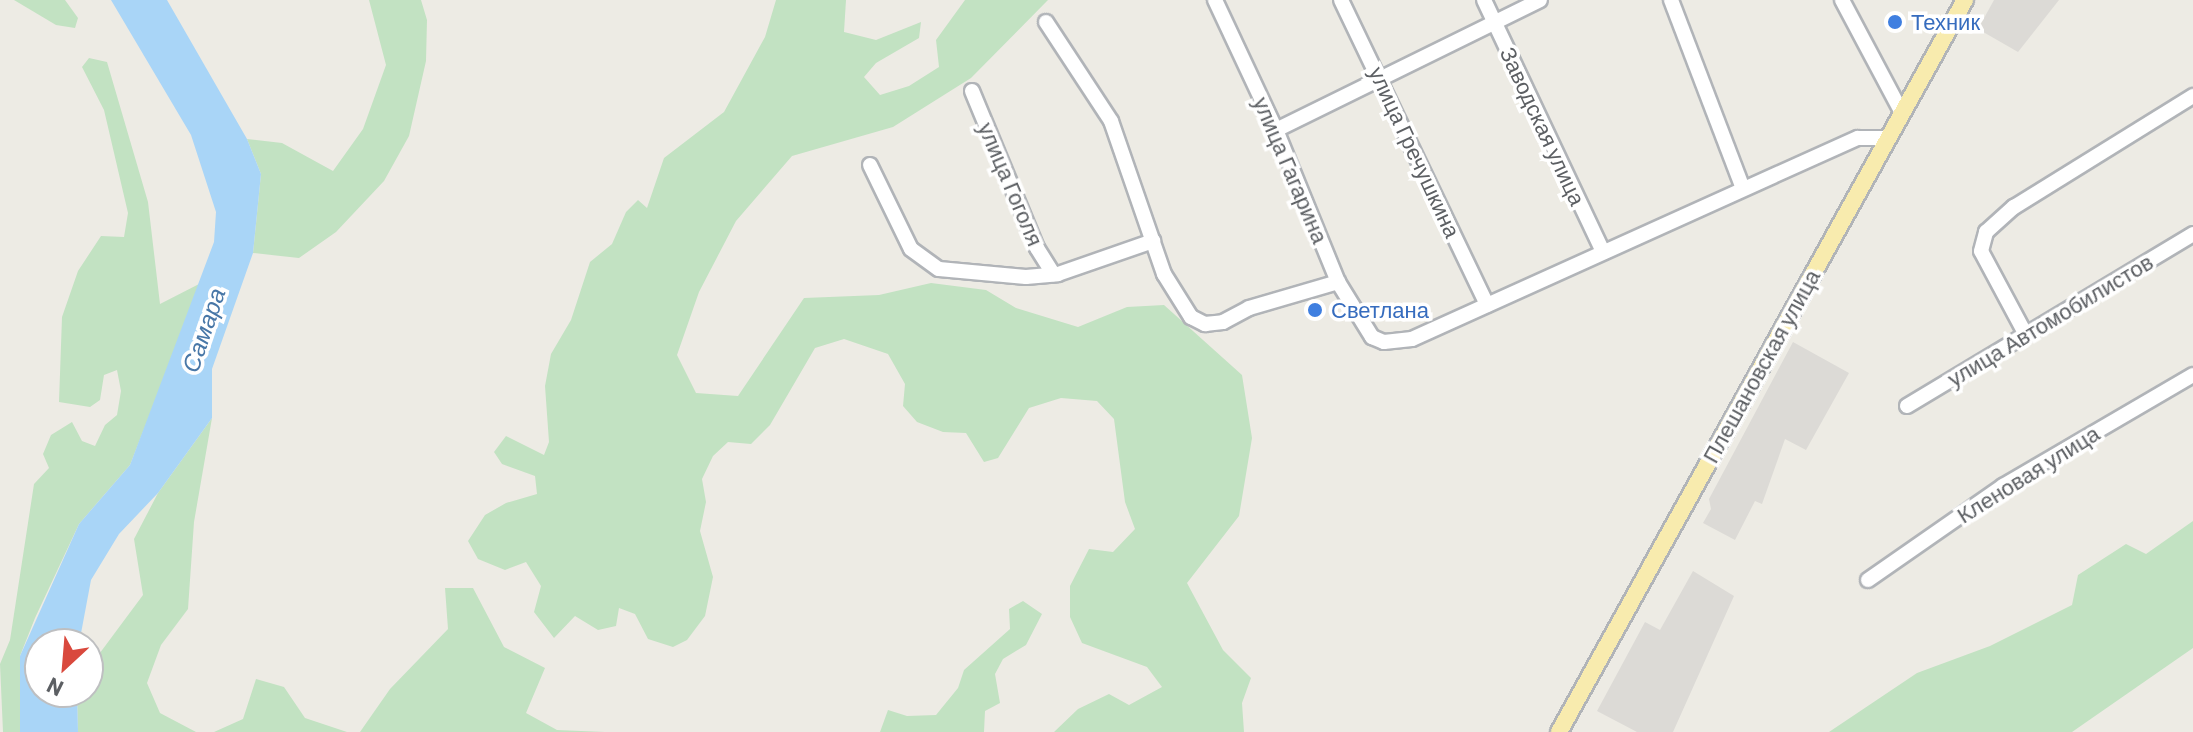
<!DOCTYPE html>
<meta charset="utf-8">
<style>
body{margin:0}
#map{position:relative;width:2193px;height:732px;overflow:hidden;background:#edebe4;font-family:Barlow,sans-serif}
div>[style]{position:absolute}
.industrial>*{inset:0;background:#dcdad6}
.green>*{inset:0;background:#c2e2c2}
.water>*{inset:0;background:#a9d5f7}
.roads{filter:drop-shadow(2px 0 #b1b4b8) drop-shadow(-2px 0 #b1b4b8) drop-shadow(0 2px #b1b4b8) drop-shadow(0 -2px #b1b4b8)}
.minor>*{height:14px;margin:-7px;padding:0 7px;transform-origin:7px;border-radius:7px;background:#fff}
.major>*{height:16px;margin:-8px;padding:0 8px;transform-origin:8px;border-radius:8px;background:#f8ebae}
.dots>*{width:22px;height:22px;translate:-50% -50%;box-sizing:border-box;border:4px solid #fff;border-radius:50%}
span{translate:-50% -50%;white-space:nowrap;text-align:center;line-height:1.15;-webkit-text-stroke:7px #fff;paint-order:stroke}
.shop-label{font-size:22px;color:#366cbe}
.left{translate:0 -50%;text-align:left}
.street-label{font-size:22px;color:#5c5f63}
.water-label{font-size:24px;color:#4877a7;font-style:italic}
.north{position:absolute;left:24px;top:628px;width:80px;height:80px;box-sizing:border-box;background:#fff;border:2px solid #bebfc1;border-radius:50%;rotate:206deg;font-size:22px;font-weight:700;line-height:32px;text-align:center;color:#5c5f63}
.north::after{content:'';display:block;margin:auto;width:28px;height:36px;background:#d9493d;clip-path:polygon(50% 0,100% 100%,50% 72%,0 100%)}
</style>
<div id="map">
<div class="industrial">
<div style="clip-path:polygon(1994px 0,2059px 0,2018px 52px,1978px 29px)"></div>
<div style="clip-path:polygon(1793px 342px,1849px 373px,1806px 450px,1785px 439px,1762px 504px,1755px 501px,1735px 540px,1703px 523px,1711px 509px,1709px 499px)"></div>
<div style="clip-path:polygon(1693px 571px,1734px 596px,1673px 732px,1637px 732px,1597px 711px,1645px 622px,1660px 630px)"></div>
</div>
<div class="green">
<div style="clip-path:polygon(14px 0,65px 0,78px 18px,75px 28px,56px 25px)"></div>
<div style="clip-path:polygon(369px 0,421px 0,427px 20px,426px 61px,409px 136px,384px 181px,336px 232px,299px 258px,253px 253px,261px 174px,247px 139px,282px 143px,333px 171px,363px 129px,386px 65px)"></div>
<div style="clip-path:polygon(776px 0,846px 0,844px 32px,876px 40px,921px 22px,919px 38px,876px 63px,864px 77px,880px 95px,909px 86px,939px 67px,936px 40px,965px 0,1048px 0,971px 78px,893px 127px,792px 156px,736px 221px,699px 292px,677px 355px,696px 393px,738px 396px,804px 298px,879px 295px,931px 283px,986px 290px,1016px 308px,1078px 327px,1127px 307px,1164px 305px,1242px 375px,1252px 438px,1239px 516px,1187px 583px,1223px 650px,1251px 678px,1242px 703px,1244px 732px,1054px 732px,1078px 709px,1109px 694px,1129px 705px,1162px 687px,1147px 667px,1082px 643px,1070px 617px,1070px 586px,1089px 549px,1113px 552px,1135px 529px,1125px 502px,1114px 419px,1097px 401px,1061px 398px,1029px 408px,998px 458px,984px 462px,966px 433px,943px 432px,917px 422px,903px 406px,905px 384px,888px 354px,844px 339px,815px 348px,770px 425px,751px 444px,728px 442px,713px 456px,702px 479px,706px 502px,700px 531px,713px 577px,705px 616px,687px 640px,673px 647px,648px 639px,635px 614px,619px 608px,616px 626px,598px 630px,575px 616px,554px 638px,534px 612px,541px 586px,526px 562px,505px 570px,478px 559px,468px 541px,485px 515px,506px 503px,537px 494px,535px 476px,502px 464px,494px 452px,506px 436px,544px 455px,549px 442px,545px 386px,551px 354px,571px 320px,590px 262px,612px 244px,626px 212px,638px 200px,647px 208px,664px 158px,724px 112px,765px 37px)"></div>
<div style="clip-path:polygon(89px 58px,107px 62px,148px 202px,160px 304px,201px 283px,130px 465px,79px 524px,35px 618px,20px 656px,20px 732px,3px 732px,0 664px,10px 640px,34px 484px,49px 468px,43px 454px,51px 435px,72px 422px,82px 441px,95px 446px,105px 425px,117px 415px,121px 391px,117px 370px,104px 375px,100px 400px,90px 407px,59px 402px,62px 317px,78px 271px,101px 236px,124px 237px,128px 213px,104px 110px,82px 67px)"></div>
<div style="clip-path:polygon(212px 418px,194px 522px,188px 609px,161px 645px,147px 683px,160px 713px,196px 732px,78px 732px,77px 692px,88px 692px,88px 669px,143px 595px,134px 539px,158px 493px)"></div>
<div style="clip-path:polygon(2193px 521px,2193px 648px,2072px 732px,1829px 732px,1917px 673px,1990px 646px,2072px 605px,2078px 575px,2126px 544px,2146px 554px)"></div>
<div style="clip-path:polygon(445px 588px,473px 588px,504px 647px,545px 668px,526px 713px,557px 730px,605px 732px,360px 732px,390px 689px,448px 629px)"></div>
<div style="clip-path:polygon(1023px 601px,1042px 614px,1026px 645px,1003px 659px,995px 674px,1000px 703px,985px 711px,984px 732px,880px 732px,888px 710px,907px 716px,936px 715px,958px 688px,964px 670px,1010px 629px,1009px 609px)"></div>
<div style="clip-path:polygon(256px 679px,284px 687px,305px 718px,347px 732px,214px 732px,243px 719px)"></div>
</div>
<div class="water">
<div style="clip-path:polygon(111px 0,167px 0,247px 139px,261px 174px,253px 253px,212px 369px,212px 418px,158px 493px,119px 534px,91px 580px,79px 644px,40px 644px,40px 692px,77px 692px,78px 732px,20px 732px,20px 656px,79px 524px,130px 465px,214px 242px,216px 212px,191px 135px)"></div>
</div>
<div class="roads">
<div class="minor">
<div style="left:1215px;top:0;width:144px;rotate:64.9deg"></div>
<div style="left:1276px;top:130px;width:164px;rotate:67.8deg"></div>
<div style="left:1338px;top:282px;width:65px;rotate:58.3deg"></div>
<div style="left:1372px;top:337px;width:13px;rotate:23deg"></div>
<div style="left:1384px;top:342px;width:28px;rotate:-6deg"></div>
<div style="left:1412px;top:339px;width:489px;rotate:-24.3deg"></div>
<div style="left:1858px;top:138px;width:30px"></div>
<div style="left:1341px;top:0;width:338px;rotate:64.4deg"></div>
<div style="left:1484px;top:0;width:279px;rotate:64.7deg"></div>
<div style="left:1671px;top:0;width:202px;rotate:69.1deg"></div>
<div style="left:1842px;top:0;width:128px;rotate:62deg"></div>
<div style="left:1046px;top:22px;width:118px;rotate:56.7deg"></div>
<div style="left:1111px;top:121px;width:162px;rotate:70.9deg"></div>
<div style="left:1164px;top:274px;width:51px;rotate:57.9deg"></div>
<div style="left:1191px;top:317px;width:16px;rotate:27deg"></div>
<div style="left:1205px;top:324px;width:18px;rotate:-6deg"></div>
<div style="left:1223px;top:322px;width:30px;rotate:-28deg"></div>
<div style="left:1249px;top:308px;width:93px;rotate:-16.3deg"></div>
<div style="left:972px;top:91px;width:170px;rotate:67.5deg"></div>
<div style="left:1037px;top:248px;width:31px;rotate:58deg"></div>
<div style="left:1276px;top:130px;width:294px;rotate:-26.2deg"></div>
<div style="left:870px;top:165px;width:93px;rotate:64deg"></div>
<div style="left:911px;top:249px;width:34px;rotate:36deg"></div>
<div style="left:939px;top:269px;width:87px;rotate:5.3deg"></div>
<div style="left:1026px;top:277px;width:32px;rotate:-5deg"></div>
<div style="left:1058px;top:274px;width:101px;rotate:-19.2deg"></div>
<div style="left:2026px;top:335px;width:95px;rotate:-118.2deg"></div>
<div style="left:1981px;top:251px;width:20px;rotate:-75deg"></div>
<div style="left:1986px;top:232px;width:38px;rotate:-42deg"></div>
<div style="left:2014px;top:207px;width:211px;rotate:-31.8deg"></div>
<div style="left:1907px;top:406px;width:334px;rotate:-31deg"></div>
<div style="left:1868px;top:580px;width:165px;rotate:-34.8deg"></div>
<div style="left:2003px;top:486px;width:220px;rotate:-30.3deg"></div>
</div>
<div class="major">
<div style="left:1559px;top:732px;width:837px;rotate:-60.99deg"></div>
</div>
</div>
<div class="dots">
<div style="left:1895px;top:22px;background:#3f7fe0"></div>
<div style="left:1315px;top:310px;background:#3f7fe0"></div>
</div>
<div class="shop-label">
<span class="left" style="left:1911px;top:22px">Техник</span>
<span class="left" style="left:1331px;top:310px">Светлана</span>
</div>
<div class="street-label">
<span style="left:1543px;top:126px;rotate:65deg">Заводская улица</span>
<span style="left:1415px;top:152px;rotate:65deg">улица Гречушкина</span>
<span style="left:1291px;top:170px;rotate:67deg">улица Гагарина</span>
<span style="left:1011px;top:184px;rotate:67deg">улица Гоголя</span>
<span style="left:2050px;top:320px;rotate:-31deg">улица Автомобилистов</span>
<span style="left:1761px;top:366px;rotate:-61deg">Плешановская улица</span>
<span style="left:2028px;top:474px;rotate:-32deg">Кленовая улица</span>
</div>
<div class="water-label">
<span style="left:203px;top:330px;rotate:-71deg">Самара</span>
</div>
<div class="north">N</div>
</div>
